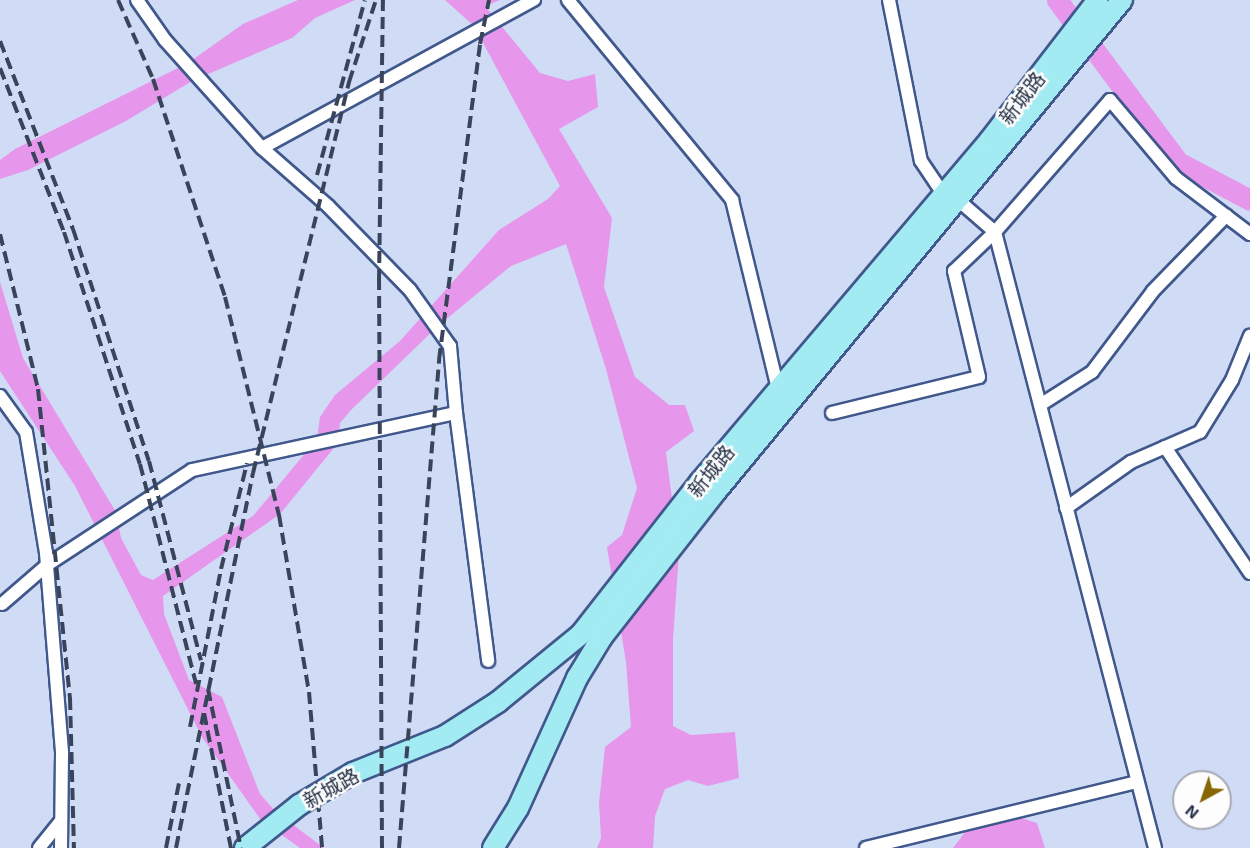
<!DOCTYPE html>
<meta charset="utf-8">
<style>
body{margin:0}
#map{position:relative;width:1250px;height:848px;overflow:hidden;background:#d0dcf5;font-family:"Exo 2","Noto Sans SC",sans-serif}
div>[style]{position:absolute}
.water>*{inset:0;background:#e696eb}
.river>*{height:21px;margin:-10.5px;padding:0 10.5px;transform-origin:10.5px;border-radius:10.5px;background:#e696eb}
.roads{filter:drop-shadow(2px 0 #40588c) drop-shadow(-2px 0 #40588c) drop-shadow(0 2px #40588c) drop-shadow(0 -2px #40588c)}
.street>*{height:12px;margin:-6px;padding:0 6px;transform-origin:6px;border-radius:6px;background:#fff}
.primary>*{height:20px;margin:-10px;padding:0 10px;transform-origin:10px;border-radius:10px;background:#a3ebf3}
.rail>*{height:4px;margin-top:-2px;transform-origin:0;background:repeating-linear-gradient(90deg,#39445b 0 12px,transparent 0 18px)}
span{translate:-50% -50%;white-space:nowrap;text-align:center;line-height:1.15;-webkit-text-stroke:5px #fdfdfd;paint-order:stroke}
.street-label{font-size:20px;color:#253047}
.north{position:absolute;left:1172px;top:770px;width:60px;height:60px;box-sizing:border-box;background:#fdfdfd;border:2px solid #a7abb4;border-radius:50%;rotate:220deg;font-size:16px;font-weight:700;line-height:24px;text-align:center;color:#253047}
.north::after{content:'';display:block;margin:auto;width:21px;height:27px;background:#896604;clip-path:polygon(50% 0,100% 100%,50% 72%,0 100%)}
</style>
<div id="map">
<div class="water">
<div style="clip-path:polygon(298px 0,355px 0,315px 18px,292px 38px,192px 81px,126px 121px,28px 170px,0 179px,0 160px,15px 149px,188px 63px,243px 24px)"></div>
<div style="clip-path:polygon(445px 0,500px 0,485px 6px,540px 73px,568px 81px,595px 74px,598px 107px,559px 129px,612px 218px,604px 287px,635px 377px,669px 405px,685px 405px,694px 431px,666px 452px,679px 553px,673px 639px,673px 726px,691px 735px,735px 732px,739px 778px,708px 786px,688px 780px,665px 789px,655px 816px,653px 848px,597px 848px,601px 838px,599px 803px,605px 747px,631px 727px,626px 662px,607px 547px,622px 535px,637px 488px,606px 369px,566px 244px,511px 266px,439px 325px,351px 410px,340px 423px,338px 443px,280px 514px,163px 596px,164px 614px,189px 680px,222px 697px,260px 794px,276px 812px,324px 848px,300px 848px,261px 820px,202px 737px,75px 486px,0 371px,0 282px,23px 358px,116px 512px,121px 538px,141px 575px,153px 580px,253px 516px,317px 439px,320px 417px,335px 395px,400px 341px,499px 230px,548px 199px,560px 186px,474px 26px)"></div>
<div style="clip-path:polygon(1015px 816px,1037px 823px,1045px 848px,953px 848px,975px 819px,1004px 822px)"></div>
</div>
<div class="river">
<div style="left:1057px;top:0;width:202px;rotate:53.2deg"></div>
<div style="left:1178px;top:162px;width:81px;rotate:27.8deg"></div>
</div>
<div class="roads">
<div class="street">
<div style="left:137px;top:0;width:49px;rotate:55deg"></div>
<div style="left:165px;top:40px;width:145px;rotate:48.1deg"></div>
<div style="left:262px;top:148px;width:310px;rotate:-28.6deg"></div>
<div style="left:568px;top:0;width:259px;rotate:50.6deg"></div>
<div style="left:732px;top:200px;width:195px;rotate:76.3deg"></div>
<div style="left:889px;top:0;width:164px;rotate:78.8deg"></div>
<div style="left:921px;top:161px;width:40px;rotate:56deg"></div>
<div style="left:262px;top:148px;width:88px;rotate:41.3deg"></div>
<div style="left:328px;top:206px;width:117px;rotate:45.7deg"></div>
<div style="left:410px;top:290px;width:69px;rotate:54.5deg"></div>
<div style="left:450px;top:346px;width:67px;rotate:84.9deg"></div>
<div style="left:958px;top:200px;width:49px;rotate:40.9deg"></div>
<div style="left:995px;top:232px;width:636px;rotate:75.44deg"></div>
<div style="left:0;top:396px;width:44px;rotate:54.2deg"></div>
<div style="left:26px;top:432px;width:123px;rotate:80.6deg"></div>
<div style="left:46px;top:553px;width:201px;rotate:85.4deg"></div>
<div style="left:62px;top:753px;width:95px;rotate:90.6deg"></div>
<div style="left:1040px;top:405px;width:62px;rotate:-32.4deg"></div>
<div style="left:1092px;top:372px;width:101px;rotate:-53deg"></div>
<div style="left:1153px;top:291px;width:105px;rotate:-45.8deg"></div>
<div style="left:832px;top:413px;width:151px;rotate:-13.8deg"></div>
<div style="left:979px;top:377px;width:109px;rotate:-103.3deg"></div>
<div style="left:954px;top:271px;width:57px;rotate:-43.6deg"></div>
<div style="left:995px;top:232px;width:175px;rotate:-48.9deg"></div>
<div style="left:1110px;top:100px;width:102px;rotate:49.8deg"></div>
<div style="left:1176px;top:178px;width:93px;rotate:37.1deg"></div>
<div style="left:1165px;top:447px;width:152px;rotate:56deg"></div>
<div style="left:1066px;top:508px;width:80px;rotate:-35.3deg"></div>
<div style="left:1131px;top:462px;width:75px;rotate:-23.5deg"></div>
<div style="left:1200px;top:432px;width:61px;rotate:-58.4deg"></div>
<div style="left:1232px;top:380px;width:48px;rotate:-67.8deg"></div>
<div style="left:2px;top:604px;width:60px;rotate:-40.9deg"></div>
<div style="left:47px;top:565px;width:173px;rotate:-33.2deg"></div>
<div style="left:192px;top:470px;width:270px;rotate:-12.2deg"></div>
<div style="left:456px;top:413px;width:250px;rotate:82.6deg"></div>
<div style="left:39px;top:848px;width:35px;rotate:-51deg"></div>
<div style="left:866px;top:848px;width:279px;rotate:-13.7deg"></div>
</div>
<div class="primary">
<div style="left:245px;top:848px;width:69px;rotate:-38.5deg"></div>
<div style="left:299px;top:805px;width:63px;rotate:-30.7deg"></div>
<div style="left:353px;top:773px;width:99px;rotate:-21.9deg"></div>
<div style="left:445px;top:736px;width:63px;rotate:-32.7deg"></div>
<div style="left:498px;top:702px;width:107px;rotate:-39.3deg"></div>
<div style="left:581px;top:634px;width:193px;rotate:-51.9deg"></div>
<div style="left:700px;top:482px;width:448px;rotate:-49.7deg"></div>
<div style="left:990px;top:140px;width:177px;rotate:-52.4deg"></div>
<div style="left:493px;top:848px;width:47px;rotate:-58deg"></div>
<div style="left:518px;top:808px;width:143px;rotate:-65.6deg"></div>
<div style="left:577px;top:678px;width:48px;rotate:-58.6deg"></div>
<div style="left:602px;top:637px;width:187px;rotate:-52deg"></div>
<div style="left:717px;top:490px;width:636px;rotate:-50.43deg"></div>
</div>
</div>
<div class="rail">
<div style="left:118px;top:0;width:86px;rotate:66.1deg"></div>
<div style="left:153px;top:79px;width:230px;rotate:71.7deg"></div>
<div style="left:225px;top:297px;width:225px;rotate:76.1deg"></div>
<div style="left:279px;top:515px;width:180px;rotate:80.4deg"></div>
<div style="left:309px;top:692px;width:157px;rotate:85.2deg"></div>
<div style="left:0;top:41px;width:202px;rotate:68.8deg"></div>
<div style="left:73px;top:229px;width:244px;rotate:71.9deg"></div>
<div style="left:149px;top:461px;width:206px;rotate:75.4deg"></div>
<div style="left:0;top:68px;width:176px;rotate:68.7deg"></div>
<div style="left:64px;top:232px;width:244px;rotate:71.9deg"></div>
<div style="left:140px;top:464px;width:227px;rotate:75.7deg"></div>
<div style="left:317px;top:175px;width:181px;rotate:-74.7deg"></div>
<div style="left:0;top:234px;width:160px;rotate:76.2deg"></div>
<div style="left:38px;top:389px;width:311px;rotate:84.1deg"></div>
<div style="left:70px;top:698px;width:150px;rotate:88.5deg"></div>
<div style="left:208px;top:689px;width:162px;rotate:78.3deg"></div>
<div style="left:204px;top:713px;width:138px;rotate:78.7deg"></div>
<div style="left:190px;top:727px;width:161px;rotate:-78.9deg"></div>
<div style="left:221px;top:569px;width:109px;rotate:-76.2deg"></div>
<div style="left:166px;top:848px;width:66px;rotate:-78.7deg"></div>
<div style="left:176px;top:848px;width:383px;rotate:-78.4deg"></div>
<div style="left:253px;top:473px;width:403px;rotate:-76.2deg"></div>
<div style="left:349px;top:82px;width:86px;rotate:-71.8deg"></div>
<div style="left:382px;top:848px;width:567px;rotate:-90.3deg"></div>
<div style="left:379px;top:281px;width:281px;rotate:-89.2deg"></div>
<div style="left:399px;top:848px;width:490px;rotate:-85.3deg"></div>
<div style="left:439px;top:360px;width:319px;rotate:-82.6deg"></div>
<div style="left:480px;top:44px;width:45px;rotate:-78.4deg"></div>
</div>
<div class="street-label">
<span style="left:1022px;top:98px;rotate:-52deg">新城路</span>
<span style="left:711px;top:471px;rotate:-51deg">新城路</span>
<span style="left:331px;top:788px;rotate:-29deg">新城路</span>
</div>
<div class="north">N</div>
</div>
